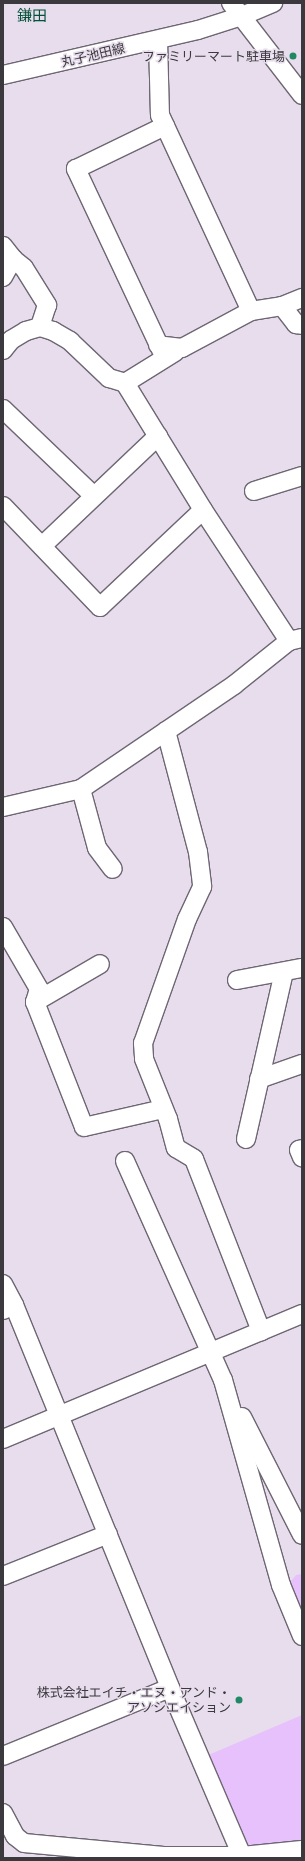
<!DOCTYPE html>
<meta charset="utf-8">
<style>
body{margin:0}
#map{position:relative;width:305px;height:1861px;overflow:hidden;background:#e7ddec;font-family:Inter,"Noto Sans JP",sans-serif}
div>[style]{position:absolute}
.green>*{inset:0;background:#e7c1fb}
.roads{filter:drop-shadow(1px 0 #6e6673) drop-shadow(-1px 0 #6e6673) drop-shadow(0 1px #6e6673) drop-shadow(0 -1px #6e6673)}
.minor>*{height:18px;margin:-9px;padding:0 9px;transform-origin:9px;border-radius:9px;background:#fff}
.dots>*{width:11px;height:11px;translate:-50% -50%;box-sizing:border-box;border:2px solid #e7ddec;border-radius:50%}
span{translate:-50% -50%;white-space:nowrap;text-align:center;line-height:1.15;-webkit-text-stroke:3px #e7ddec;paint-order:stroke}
.street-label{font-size:13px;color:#3c393e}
.poi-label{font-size:13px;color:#3c393e}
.right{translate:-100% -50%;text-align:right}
.quarter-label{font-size:15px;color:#035139}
.frame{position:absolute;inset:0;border:4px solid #3c393e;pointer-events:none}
</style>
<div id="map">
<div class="green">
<div style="clip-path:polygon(302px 1574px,302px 1620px,291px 1591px,291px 1581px,296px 1575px)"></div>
<div style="clip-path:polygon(302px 1715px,302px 1842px,243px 1847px,206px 1756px)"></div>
</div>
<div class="roads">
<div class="minor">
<div style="left:231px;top:3px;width:116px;rotate:52.3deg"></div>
<div style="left:158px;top:40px;width:75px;rotate:88.5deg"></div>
<div style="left:160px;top:115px;width:216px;rotate:65.1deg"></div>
<div style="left:251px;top:311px;width:78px;rotate:151.8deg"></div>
<div style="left:182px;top:348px;width:24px;rotate:-173deg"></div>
<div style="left:3px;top:75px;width:200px;rotate:-13deg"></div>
<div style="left:198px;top:30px;width:46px;rotate:-17.7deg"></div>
<div style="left:242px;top:16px;width:34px;rotate:-23deg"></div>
<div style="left:3px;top:246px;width:16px;rotate:52deg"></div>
<div style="left:13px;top:259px;width:14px;rotate:39deg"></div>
<div style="left:24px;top:268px;width:44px;rotate:58.1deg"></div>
<div style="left:47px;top:305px;width:23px;rotate:108deg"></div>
<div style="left:3px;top:277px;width:21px;rotate:-61deg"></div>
<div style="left:282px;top:306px;width:23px;rotate:52deg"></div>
<div style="left:296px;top:324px;width:6px;rotate:9deg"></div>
<div style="left:251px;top:311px;width:31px;rotate:-9deg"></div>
<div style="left:282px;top:306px;width:22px;rotate:-22deg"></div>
<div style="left:3px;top:350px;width:13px;rotate:-51deg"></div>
<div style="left:11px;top:340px;width:17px;rotate:-31deg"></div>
<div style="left:26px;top:331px;width:15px;rotate:-16deg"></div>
<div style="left:40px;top:327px;width:14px;rotate:17deg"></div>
<div style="left:53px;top:331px;width:20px;rotate:30deg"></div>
<div style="left:70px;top:341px;width:54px;rotate:43.5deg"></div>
<div style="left:109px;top:378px;width:17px;rotate:17deg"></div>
<div style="left:125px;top:383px;width:59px;rotate:-31.8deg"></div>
<div style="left:164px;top:356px;width:207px;rotate:-115.2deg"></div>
<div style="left:76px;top:169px;width:99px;rotate:-25.8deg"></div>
<div style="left:125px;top:383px;width:149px;rotate:58.4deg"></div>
<div style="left:203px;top:510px;width:157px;rotate:56.7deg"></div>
<div style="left:3px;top:409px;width:124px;rotate:43.7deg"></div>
<div style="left:254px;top:491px;width:50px;rotate:-17.4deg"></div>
<div style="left:3px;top:506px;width:140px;rotate:46.2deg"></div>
<div style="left:100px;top:607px;width:141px;rotate:-43.3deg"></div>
<div style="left:42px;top:546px;width:160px;rotate:-43.5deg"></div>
<div style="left:166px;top:731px;width:125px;rotate:75.2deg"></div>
<div style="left:198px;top:852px;width:35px;rotate:83deg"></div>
<div style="left:202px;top:887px;width:35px;rotate:115deg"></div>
<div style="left:187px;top:919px;width:132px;rotate:109.5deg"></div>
<div style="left:143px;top:1043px;width:16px;rotate:86deg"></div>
<div style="left:144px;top:1059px;width:65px;rotate:68.2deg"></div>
<div style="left:168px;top:1119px;width:30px;rotate:75deg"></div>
<div style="left:176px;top:1148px;width:21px;rotate:31deg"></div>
<div style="left:194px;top:1159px;width:185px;rotate:68.7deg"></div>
<div style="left:81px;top:789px;width:61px;rotate:74.8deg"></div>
<div style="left:97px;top:848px;width:26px;rotate:53deg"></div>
<div style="left:3px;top:807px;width:80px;rotate:-13deg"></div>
<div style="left:81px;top:789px;width:185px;rotate:-34.2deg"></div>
<div style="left:234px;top:685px;width:70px;rotate:-38.7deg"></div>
<div style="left:289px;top:641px;width:13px;rotate:-13deg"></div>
<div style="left:3px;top:927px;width:72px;rotate:59.9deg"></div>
<div style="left:39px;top:989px;width:14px;rotate:107deg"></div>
<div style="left:35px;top:1002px;width:134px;rotate:68.6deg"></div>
<div style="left:84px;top:1127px;width:81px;rotate:-12.8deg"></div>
<div style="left:237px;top:980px;width:66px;rotate:-10.5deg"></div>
<div style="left:35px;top:1002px;width:75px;rotate:-30.3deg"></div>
<div style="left:259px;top:1079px;width:46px;rotate:-19.2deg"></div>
<div style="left:246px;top:1139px;width:171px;rotate:-77.2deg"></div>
<div style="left:302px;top:1149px;width:3px;rotate:162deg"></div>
<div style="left:299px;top:1150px;width:8px;rotate:67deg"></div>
<div style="left:125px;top:1161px;width:240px;rotate:65.9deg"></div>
<div style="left:223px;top:1380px;width:213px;rotate:74.2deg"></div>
<div style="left:281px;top:1585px;width:55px;rotate:67.6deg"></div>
<div style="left:3px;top:1284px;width:24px;rotate:62deg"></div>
<div style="left:3px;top:1310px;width:12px;rotate:-24deg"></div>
<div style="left:14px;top:1305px;width:414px;rotate:67.8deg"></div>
<div style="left:170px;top:1688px;width:183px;rotate:66.8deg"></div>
<div style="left:242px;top:1417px;width:132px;rotate:63deg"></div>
<div style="left:3px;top:1439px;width:324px;rotate:-22.7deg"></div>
<div style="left:3px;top:1576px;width:113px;rotate:-21.8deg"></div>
<div style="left:3px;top:1756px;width:180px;rotate:-22.2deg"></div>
<div style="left:3px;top:1813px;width:26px;rotate:62deg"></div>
<div style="left:15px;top:1836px;width:11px;rotate:38deg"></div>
<div style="left:24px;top:1843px;width:140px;rotate:5.3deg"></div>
<div style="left:163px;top:1856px;width:79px"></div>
<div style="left:242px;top:1856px;width:60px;rotate:-5.7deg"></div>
</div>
</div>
<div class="dots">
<div style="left:293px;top:56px;background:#208864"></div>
<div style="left:239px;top:1700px;background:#208864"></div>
</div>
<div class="street-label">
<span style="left:93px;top:55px;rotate:-13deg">丸子池田線</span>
</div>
<div class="poi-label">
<span class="right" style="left:285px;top:56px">ファミリーマート駐車場</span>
<span class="right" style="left:231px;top:1700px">株式会社エイチ・エヌ・アンド・<br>アソシエイション</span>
</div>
<div class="quarter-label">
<span style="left:32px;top:16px">鎌田</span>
</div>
<div class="frame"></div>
</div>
